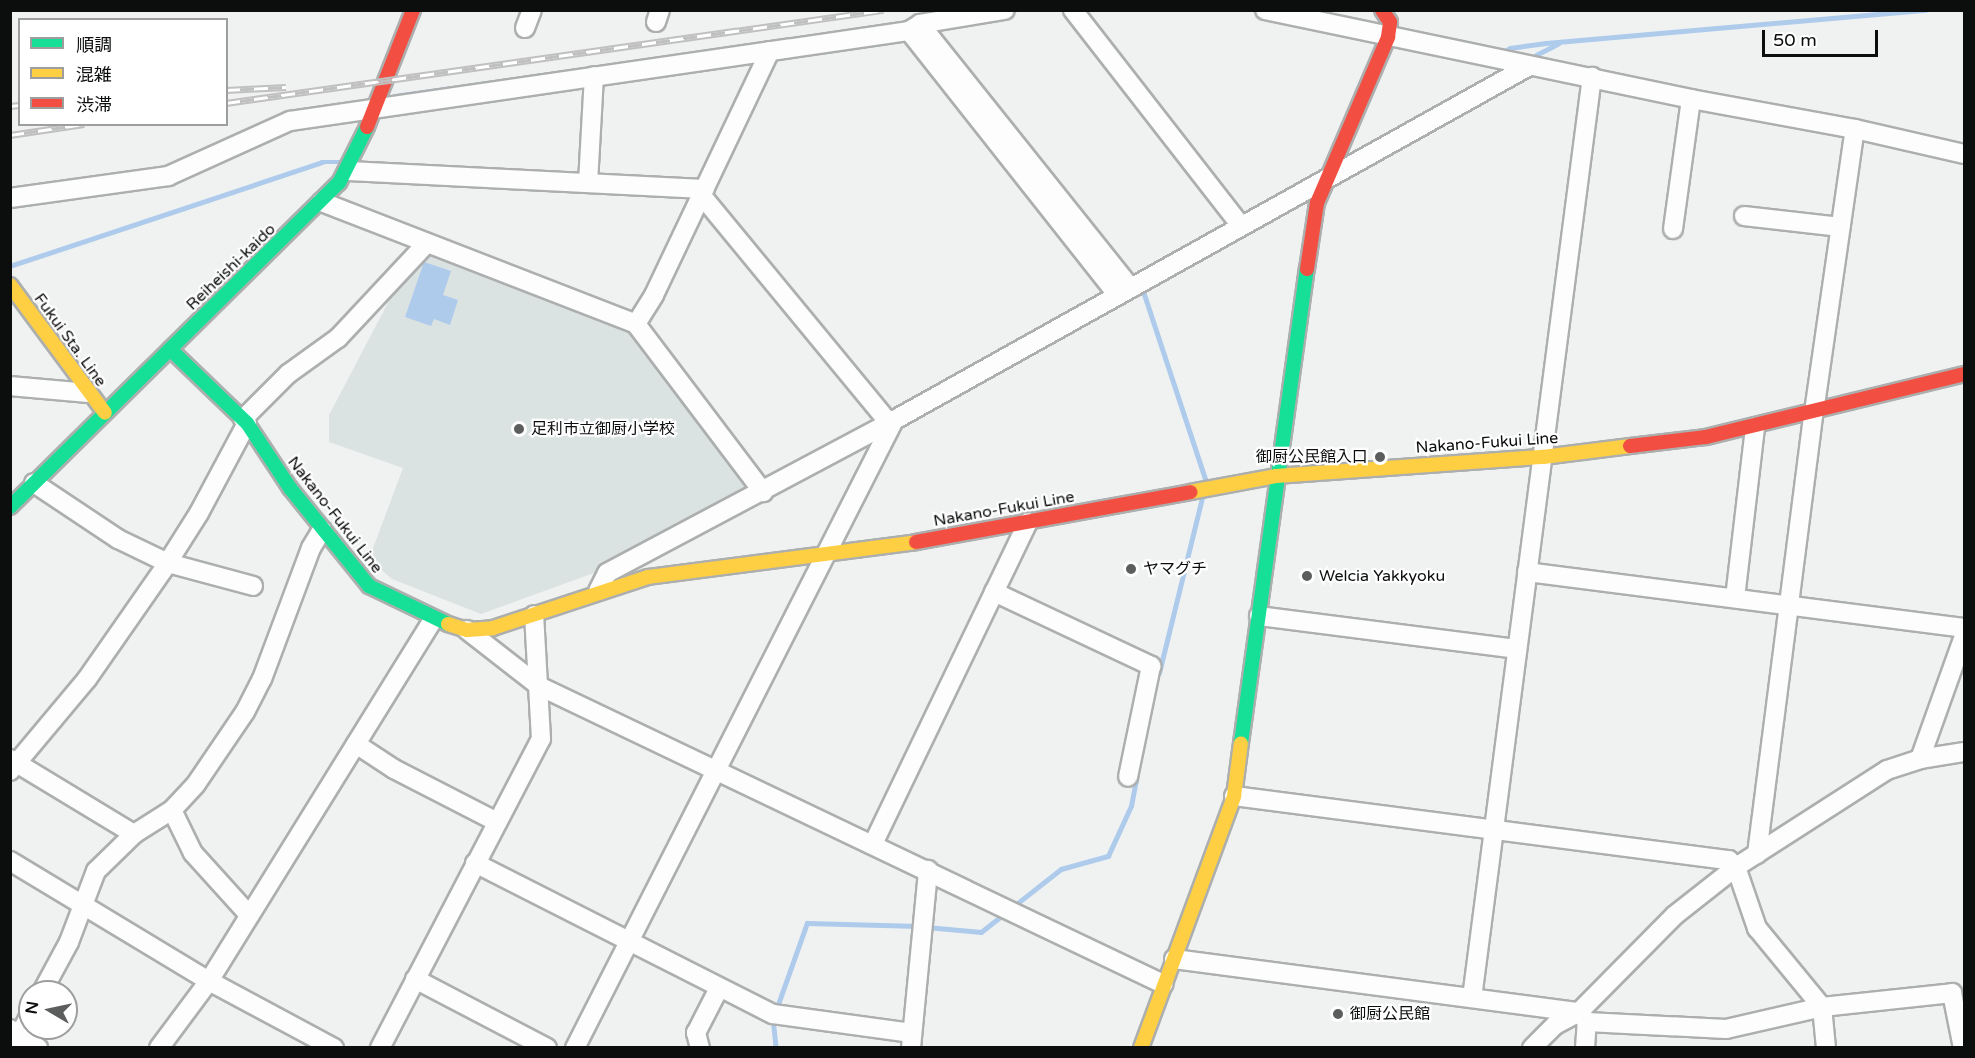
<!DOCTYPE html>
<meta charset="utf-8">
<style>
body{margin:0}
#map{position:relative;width:1975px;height:1058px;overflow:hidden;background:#f0f2f2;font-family:"Varela Round","Noto Sans JP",sans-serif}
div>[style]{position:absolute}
.built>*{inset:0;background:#dbe2e2}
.water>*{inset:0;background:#aecbec}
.stream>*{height:4.5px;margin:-2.25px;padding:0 2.25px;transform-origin:2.25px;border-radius:2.25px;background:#aecbec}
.roads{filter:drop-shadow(2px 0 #adafaf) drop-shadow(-2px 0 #adafaf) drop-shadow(0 2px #adafaf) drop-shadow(0 -2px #adafaf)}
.street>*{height:18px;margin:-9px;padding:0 9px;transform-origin:9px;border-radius:9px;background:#fdfdfd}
.fast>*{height:14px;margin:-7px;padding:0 7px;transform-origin:7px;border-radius:7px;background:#16e098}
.slow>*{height:14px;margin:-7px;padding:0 7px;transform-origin:7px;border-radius:7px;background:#ffcf43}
.jam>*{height:14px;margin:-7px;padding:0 7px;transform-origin:7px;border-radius:7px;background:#f24e42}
.rail>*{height:7px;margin-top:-3.5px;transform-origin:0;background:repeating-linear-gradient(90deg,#fff 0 14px,#c0c0c0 0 28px);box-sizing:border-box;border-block:2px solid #c0c0c0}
.dots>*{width:16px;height:16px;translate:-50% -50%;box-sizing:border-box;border:3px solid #fff;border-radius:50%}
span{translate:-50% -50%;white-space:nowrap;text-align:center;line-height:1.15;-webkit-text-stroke:4.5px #fff;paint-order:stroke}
.street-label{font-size:16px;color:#0c0d0d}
.poi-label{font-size:16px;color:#0c0d0d}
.left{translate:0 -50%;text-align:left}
.right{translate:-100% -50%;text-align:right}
.frame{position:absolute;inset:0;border:12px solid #0c0d0d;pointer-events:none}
.legend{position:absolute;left:18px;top:18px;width:210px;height:108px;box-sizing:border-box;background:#fff;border:2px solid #9e9e9e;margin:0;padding:8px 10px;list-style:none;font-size:18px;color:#0c0d0d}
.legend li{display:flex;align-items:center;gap:12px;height:30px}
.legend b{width:30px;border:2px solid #9e9e9e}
.north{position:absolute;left:18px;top:980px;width:60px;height:60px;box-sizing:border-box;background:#fff;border:2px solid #9e9e9e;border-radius:50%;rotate:279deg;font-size:16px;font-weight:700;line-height:24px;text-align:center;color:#0c0d0d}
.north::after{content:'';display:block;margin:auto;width:21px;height:27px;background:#5c5d5d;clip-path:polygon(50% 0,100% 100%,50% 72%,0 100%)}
.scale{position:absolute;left:1762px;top:30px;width:116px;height:27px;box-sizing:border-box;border:3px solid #0c0d0d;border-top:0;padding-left:8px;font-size:18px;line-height:21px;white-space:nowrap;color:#0c0d0d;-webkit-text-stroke:4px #fff;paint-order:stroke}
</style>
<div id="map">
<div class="built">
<div style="clip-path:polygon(428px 250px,633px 329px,754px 489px,602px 570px,481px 614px,392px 579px,369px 559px,403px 468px,329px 442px,329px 415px,402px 276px)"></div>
</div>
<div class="water">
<div style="clip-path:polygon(424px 262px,451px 271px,443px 295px,458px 300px,450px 325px,434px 319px,431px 326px,405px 317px)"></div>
</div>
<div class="stream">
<div style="left:1501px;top:53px;width:10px;rotate:-29deg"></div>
<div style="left:1510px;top:48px;width:36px;rotate:-8deg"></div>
<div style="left:1546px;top:43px;width:381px;rotate:-5deg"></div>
<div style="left:1536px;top:55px;width:25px;rotate:-27deg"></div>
<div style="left:395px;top:96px;width:332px;rotate:-8.1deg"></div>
<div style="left:10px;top:266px;width:329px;rotate:-18.4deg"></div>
<div style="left:322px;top:162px;width:17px"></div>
<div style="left:1139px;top:290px;width:4px"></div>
<div style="left:1143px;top:290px;width:201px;rotate:71.7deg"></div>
<div style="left:1159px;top:673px;width:180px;rotate:-76.2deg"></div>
<div style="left:1014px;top:906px;width:60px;rotate:-38.2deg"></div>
<div style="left:1061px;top:869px;width:49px;rotate:-15.5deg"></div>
<div style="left:1108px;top:856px;width:55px;rotate:-65.3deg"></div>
<div style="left:1131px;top:806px;width:32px;rotate:-79deg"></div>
<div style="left:927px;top:927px;width:54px;rotate:5.3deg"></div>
<div style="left:981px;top:932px;width:31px;rotate:-38deg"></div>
<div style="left:776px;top:1010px;width:92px;rotate:-70.4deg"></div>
<div style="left:807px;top:923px;width:112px;rotate:1.5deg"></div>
<div style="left:773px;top:1018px;width:30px;rotate:84deg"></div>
</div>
<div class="roads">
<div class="street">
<div style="left:1073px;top:10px;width:274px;rotate:52.1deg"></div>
<div style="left:1265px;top:10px;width:435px;rotate:11.8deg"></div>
<div style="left:1691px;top:99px;width:167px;rotate:10.4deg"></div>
<div style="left:1855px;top:129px;width:112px;rotate:12.9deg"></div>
<div style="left:656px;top:22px;width:13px;rotate:-72deg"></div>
<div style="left:920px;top:24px;width:338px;rotate:51.4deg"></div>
<div style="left:525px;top:28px;width:19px;rotate:-69deg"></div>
<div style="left:909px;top:31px;width:337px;rotate:51.7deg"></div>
<div style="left:348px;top:171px;width:357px;rotate:2.9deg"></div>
<div style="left:588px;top:183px;width:107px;rotate:-86.8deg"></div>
<div style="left:702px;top:196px;width:294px;rotate:50.5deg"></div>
<div style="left:10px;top:198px;width:160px;rotate:-7.9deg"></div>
<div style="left:168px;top:176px;width:134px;rotate:-24.3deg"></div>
<div style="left:290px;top:121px;width:626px;rotate:-8.27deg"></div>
<div style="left:909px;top:31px;width:13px;rotate:-32deg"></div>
<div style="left:920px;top:24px;width:86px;rotate:-9.4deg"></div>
<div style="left:322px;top:202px;width:337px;rotate:21.2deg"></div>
<div style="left:636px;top:324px;width:211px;rotate:52.9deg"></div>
<div style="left:1744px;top:216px;width:97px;rotate:6.5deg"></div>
<div style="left:1673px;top:229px;width:131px;rotate:-82.1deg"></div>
<div style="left:636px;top:324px;width:34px;rotate:-58deg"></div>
<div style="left:654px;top:295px;width:270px;rotate:-64.6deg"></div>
<div style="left:10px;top:386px;width:78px;rotate:5.1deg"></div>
<div style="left:243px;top:419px;width:64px;rotate:-45deg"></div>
<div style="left:288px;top:374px;width:62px;rotate:-35.8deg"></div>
<div style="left:338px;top:338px;width:129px;rotate:-46.9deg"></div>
<div style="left:34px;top:483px;width:101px;rotate:33.7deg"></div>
<div style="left:118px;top:539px;width:55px;rotate:25.6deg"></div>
<div style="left:168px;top:563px;width:88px;rotate:15.1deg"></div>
<div style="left:1527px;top:572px;width:441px;rotate:7.3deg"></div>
<div style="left:598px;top:591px;width:20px;rotate:-63deg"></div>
<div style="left:607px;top:573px;width:319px;rotate:-28deg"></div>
<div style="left:889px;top:423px;width:733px;rotate:-29.15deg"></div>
<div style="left:994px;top:592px;width:174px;rotate:25.2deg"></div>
<div style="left:1151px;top:666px;width:113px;rotate:101.7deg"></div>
<div style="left:1735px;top:598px;width:172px;rotate:-83.3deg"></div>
<div style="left:1259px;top:616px;width:260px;rotate:7.3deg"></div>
<div style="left:467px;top:630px;width:91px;rotate:37.9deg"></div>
<div style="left:539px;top:686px;width:692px;rotate:25.53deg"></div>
<div style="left:356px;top:744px;width:45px;rotate:33.3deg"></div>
<div style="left:394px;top:769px;width:116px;rotate:27.2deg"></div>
<div style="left:10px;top:759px;width:145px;rotate:31.2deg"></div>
<div style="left:1920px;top:759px;width:131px;rotate:-70.3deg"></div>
<div style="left:10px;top:771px;width:120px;rotate:-50.1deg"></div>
<div style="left:87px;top:679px;width:133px;rotate:-55.1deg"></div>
<div style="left:163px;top:570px;width:67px;rotate:-57.7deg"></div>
<div style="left:199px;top:513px;width:102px;rotate:-61.9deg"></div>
<div style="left:1234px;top:796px;width:499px;rotate:7.4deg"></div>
<div style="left:1729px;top:860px;width:10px;rotate:45deg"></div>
<div style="left:1736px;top:867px;width:65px;rotate:71deg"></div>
<div style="left:1757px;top:928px;width:102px;rotate:50.6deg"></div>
<div style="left:1822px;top:1007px;width:41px;rotate:84.4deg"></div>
<div style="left:172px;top:810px;width:48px;rotate:64deg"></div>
<div style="left:193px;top:853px;width:84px;rotate:47.9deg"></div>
<div style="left:873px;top:844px;width:357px;rotate:-64.3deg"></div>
<div style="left:1757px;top:854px;width:446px;rotate:-82.7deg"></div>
<div style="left:1814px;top:412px;width:286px;rotate:-81.8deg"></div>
<div style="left:10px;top:861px;width:232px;rotate:31.1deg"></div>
<div style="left:209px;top:981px;width:142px;rotate:28.2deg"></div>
<div style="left:475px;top:863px;width:334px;rotate:26.9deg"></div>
<div style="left:773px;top:1014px;width:140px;rotate:7.8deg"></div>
<div style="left:1174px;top:959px;width:408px;rotate:7.5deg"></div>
<div style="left:1579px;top:1012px;width:13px;rotate:51deg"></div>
<div style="left:1587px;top:1022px;width:139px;rotate:2.9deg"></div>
<div style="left:1726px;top:1029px;width:98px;rotate:-12.9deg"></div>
<div style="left:1822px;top:1007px;width:131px;rotate:-6.1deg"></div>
<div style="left:1952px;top:993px;width:56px;rotate:78.7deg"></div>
<div style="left:415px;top:979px;width:149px;rotate:27.6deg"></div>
<div style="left:42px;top:992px;width:57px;rotate:-61.6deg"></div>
<div style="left:69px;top:942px;width:76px;rotate:-69.2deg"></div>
<div style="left:96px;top:871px;width:53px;rotate:-44.2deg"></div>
<div style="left:134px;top:834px;width:45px;rotate:-32.3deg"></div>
<div style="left:172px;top:810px;width:35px;rotate:-47deg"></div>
<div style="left:196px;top:784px;width:87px;rotate:-55.8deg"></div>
<div style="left:245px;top:712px;width:37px;rotate:-63deg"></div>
<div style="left:262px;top:679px;width:140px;rotate:-69.5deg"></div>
<div style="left:311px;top:548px;width:21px;rotate:-59deg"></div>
<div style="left:1472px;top:998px;width:929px;rotate:-82.58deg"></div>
<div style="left:10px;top:1029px;width:34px;rotate:34deg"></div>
<div style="left:13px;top:1048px;width:38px;rotate:-63deg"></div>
<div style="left:159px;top:1048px;width:84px;rotate:-53.3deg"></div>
<div style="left:209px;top:981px;width:425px;rotate:-58.2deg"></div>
<div style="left:380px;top:1048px;width:348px;rotate:-62.5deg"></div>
<div style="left:541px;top:739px;width:124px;rotate:-93.2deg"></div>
<div style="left:575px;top:1048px;width:704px;rotate:-63.07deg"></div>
<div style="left:700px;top:1048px;width:16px;rotate:-105deg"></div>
<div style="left:696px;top:1033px;width:51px;rotate:-62.9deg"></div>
<div style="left:911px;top:1048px;width:179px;rotate:-84.5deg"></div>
<div style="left:1532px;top:1048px;width:33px;rotate:-45deg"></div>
<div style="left:1555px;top:1025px;width:27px;rotate:-28deg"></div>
<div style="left:1579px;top:1012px;width:136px;rotate:-45.3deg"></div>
<div style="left:1675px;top:915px;width:78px;rotate:-38.2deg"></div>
<div style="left:1736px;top:867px;width:179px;rotate:-32.7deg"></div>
<div style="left:1887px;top:770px;width:35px;rotate:-18deg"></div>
<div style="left:1920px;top:759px;width:45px;rotate:-9deg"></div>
<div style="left:1585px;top:1048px;width:26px;rotate:-86deg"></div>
</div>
<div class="fast">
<div style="left:170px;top:349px;width:107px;rotate:43.9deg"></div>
<div style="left:247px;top:423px;width:78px;rotate:56.5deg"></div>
<div style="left:290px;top:488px;width:126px;rotate:51.1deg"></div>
<div style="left:369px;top:586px;width:88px;rotate:25.7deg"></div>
<div style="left:10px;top:507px;width:462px;rotate:-44.6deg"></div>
<div style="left:339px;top:183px;width:63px;rotate:-63.4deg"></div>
<div style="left:1241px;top:743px;width:479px;rotate:-82.1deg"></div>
</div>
<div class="slow">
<div style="left:10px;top:285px;width:159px;rotate:53.4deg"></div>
<div style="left:1190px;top:492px;width:87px;rotate:-10.5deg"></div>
<div style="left:1276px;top:476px;width:268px;rotate:-4.1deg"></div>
<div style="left:1543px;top:457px;width:88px;rotate:-7.2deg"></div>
<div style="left:448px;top:624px;width:20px;rotate:18deg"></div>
<div style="left:467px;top:630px;width:26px;rotate:-4deg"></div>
<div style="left:493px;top:628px;width:163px;rotate:-18.2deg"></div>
<div style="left:648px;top:577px;width:270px;rotate:-7.4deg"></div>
<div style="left:1141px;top:1048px;width:269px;rotate:-69.7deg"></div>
<div style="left:1234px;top:796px;width:53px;rotate:-82.5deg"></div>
</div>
<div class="jam">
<div style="left:367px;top:127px;width:126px;rotate:-68.5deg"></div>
<div style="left:1307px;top:269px;width:67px;rotate:-81.4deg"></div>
<div style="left:1317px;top:203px;width:181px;rotate:-66.8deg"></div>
<div style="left:1388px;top:37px;width:15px;rotate:-82deg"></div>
<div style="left:1390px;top:22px;width:14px;rotate:-124deg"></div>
<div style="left:1630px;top:446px;width:77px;rotate:-6.8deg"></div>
<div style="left:1706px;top:437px;width:266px;rotate:-13.7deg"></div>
<div style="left:916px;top:542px;width:279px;rotate:-10.3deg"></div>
</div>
</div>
<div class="rail">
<div style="left:226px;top:90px;width:60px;rotate:-2.9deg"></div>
<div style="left:226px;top:103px;width:664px;rotate:-8.06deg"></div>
<div style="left:10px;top:106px;width:10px;rotate:-6deg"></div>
<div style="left:10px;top:135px;width:75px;rotate:-8.5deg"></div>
</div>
<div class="dots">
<div style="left:519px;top:429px;background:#5c5d5d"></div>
<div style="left:1380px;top:457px;background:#5c5d5d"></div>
<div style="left:1131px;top:569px;background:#5c5d5d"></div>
<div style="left:1307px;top:576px;background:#5c5d5d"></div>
<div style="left:1338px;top:1014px;background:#5c5d5d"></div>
</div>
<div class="street-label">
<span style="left:231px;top:267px;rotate:-44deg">Reiheishi-kaido</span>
<span style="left:70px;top:340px;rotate:54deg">Fukui Sta. Line</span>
<span style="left:1487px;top:443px;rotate:-4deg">Nakano-Fukui Line</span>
<span style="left:1004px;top:509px;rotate:-10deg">Nakano-Fukui Line</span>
<span style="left:335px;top:515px;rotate:52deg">Nakano-Fukui Line</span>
</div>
<div class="poi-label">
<span class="left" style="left:531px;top:429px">足利市立御厨小学校</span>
<span class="right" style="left:1368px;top:457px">御厨公民館入口</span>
<span class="left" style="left:1143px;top:569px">ヤマグチ</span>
<span class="left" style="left:1319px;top:576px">Welcia Yakkyoku</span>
<span class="left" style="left:1350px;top:1014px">御厨公民館</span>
</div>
<div class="frame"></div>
<ul class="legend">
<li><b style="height:8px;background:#16e098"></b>順調</li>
<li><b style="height:8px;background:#ffcf43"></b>混雑</li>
<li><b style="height:8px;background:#f24e42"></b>渋滞</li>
</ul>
<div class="north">N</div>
<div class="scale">50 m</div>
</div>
